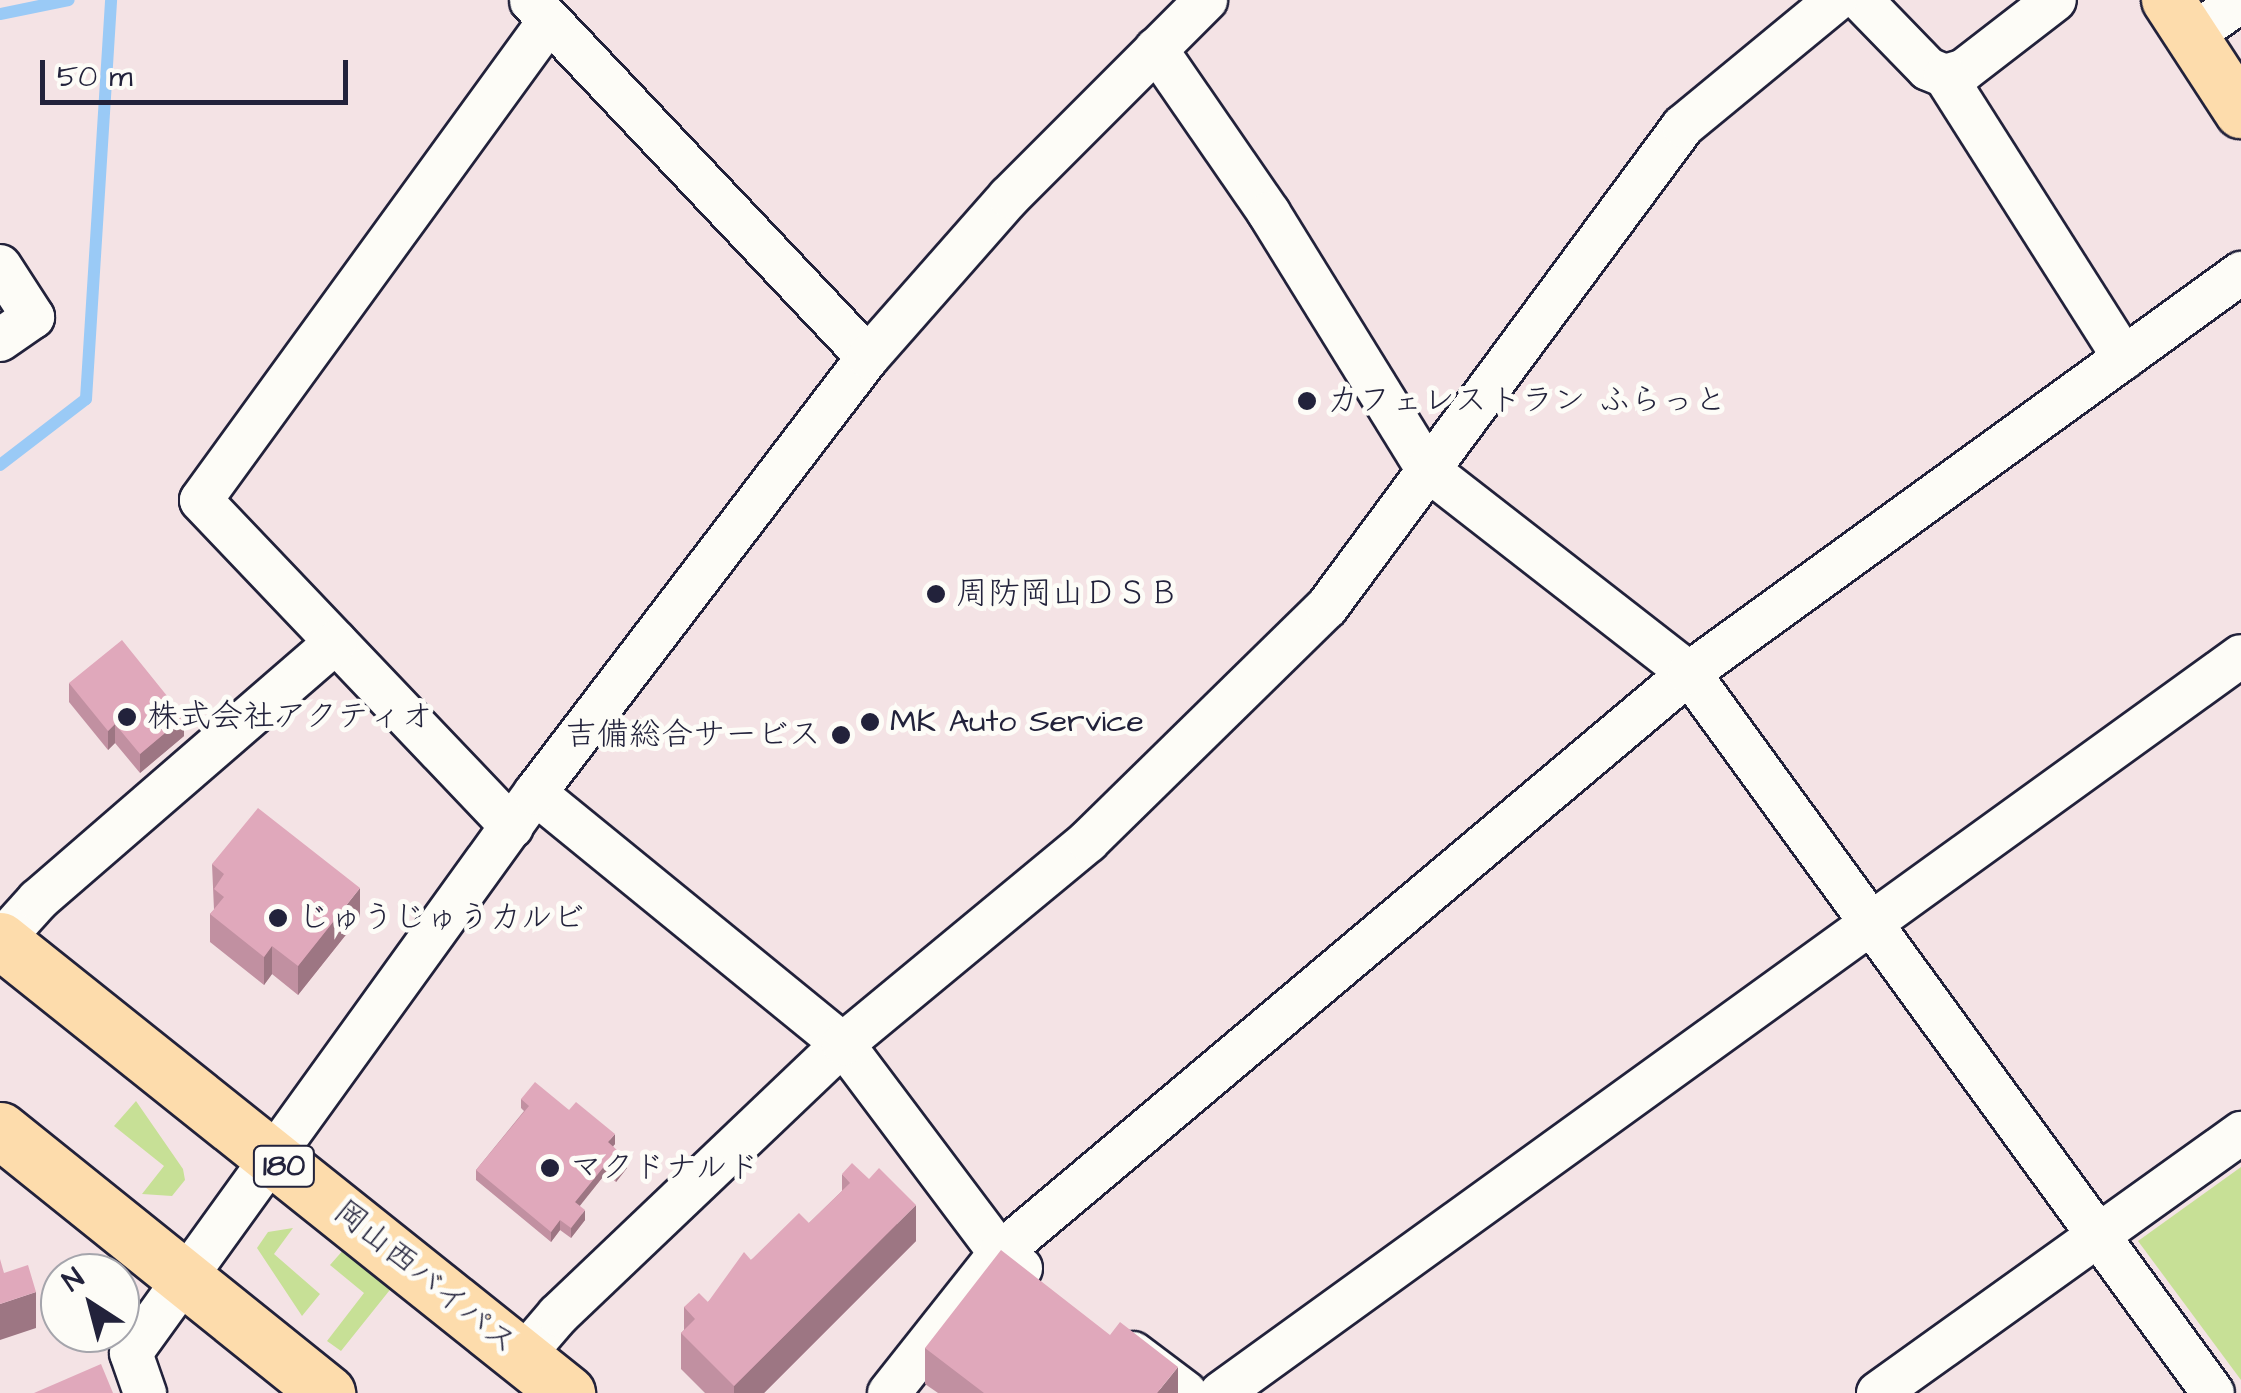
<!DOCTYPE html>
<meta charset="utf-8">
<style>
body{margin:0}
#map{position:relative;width:2241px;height:1393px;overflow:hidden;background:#f4e3e5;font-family:"Architects Daughter","Klee One",sans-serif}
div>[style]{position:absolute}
.green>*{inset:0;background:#c7e096}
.stream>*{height:12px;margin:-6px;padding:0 6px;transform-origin:6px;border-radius:6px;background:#9acaf6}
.roads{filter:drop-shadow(2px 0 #22223b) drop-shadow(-2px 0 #22223b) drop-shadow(0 2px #22223b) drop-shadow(0 -2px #22223b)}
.minor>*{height:42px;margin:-21px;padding:0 21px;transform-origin:21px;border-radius:21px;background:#fdfcf7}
.major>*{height:52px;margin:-26px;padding:0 26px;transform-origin:26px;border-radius:26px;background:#fddcac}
.highway>*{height:55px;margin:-27.5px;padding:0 27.5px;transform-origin:27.5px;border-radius:27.5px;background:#fddcac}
.wall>*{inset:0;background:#c190a1}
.shaded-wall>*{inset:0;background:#9d7683}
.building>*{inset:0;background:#e0a8bb}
.dots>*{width:28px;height:28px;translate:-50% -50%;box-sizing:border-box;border:5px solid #fdfcf7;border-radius:50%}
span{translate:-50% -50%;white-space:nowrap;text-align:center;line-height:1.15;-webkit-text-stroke:10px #fdfcf7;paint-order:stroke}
.shield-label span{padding:2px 8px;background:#fdfcf7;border:2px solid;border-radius:8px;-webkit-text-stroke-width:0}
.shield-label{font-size:30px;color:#22223b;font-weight:700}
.poi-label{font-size:32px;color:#22223b}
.left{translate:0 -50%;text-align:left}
.right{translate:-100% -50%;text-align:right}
.street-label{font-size:32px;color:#22223b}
.north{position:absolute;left:40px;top:1253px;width:100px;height:100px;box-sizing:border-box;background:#fdfcf7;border:2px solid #a5a5ac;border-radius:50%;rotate:324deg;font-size:28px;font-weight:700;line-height:40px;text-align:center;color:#22223b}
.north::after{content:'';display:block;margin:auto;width:35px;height:45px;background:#22223b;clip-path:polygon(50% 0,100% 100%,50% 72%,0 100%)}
.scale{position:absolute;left:40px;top:60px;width:308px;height:45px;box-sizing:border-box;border:5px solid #22223b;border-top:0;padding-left:12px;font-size:30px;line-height:35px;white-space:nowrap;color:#22223b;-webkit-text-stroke:8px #fdfcf7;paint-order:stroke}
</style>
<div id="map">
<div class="green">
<div style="clip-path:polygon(136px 1101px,183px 1169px,185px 1180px,172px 1196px,142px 1194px,164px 1166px,114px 1126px)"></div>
<div style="clip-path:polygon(2241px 1167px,2241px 1380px,2138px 1241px)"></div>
<div style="clip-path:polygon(293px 1228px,274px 1254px,320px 1294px,302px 1316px,257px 1248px,268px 1232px)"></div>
<div style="clip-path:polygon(345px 1248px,393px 1286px,341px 1351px,327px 1341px,364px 1293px,330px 1265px)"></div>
</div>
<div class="stream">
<div style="left:0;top:14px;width:70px;rotate:-11.5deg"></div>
<div style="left:0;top:465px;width:108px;rotate:-37.5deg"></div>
<div style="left:86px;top:399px;width:400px;rotate:-86.4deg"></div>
</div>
<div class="roads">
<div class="minor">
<div style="left:1861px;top:0;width:96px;rotate:45.8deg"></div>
<div style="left:1928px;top:69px;width:18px;rotate:22deg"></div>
<div style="left:1945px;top:76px;width:19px;rotate:-16deg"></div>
<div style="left:1963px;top:71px;width:116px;rotate:-37.7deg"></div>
<div style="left:531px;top:1px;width:490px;rotate:46.6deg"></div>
<div style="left:2191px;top:36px;width:61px;rotate:-35deg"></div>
<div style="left:1156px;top:49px;width:199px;rotate:55.4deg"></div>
<div style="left:1269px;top:213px;width:301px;rotate:58.3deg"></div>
<div style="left:1427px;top:469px;width:332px;rotate:37.9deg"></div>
<div style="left:1689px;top:673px;width:890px;rotate:53.95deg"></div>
<div style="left:1945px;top:76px;width:334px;rotate:57.6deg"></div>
<div style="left:0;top:266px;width:61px;rotate:57.1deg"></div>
<div style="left:33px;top:317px;width:40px;rotate:145.1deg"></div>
<div style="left:535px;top:793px;width:397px;rotate:39.2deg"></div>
<div style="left:843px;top:1044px;width:261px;rotate:53.1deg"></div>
<div style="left:1000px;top:1253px;width:26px;rotate:36deg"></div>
<div style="left:512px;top:827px;width:451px;rotate:-133.6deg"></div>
<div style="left:201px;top:500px;width:592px;rotate:-54deg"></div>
<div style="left:1px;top:941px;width:55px;rotate:-47.9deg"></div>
<div style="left:38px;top:900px;width:394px;rotate:-40.9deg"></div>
<div style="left:1133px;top:1353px;width:66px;rotate:37deg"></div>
<div style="left:522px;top:1357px;width:55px;rotate:-49.4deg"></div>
<div style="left:558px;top:1315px;width:393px;rotate:-43.6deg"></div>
<div style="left:843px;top:1044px;width:318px;rotate:-39.6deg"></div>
<div style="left:1088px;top:841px;width:334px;rotate:-44.4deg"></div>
<div style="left:1327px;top:607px;width:598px;rotate:-53.49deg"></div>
<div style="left:1683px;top:126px;width:198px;rotate:-39.5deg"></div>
<div style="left:145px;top:1393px;width:42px;rotate:-109.3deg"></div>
<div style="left:131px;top:1353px;width:691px;rotate:-54.19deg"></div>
<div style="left:535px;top:793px;width:549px;rotate:-52.63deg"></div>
<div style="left:868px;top:357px;width:213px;rotate:-48.6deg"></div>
<div style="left:1009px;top:197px;width:279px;rotate:-45deg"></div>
<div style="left:889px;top:1393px;width:179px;rotate:-51.6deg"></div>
<div style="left:1000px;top:1253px;width:901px;rotate:-40.09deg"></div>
<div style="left:1689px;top:673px;width:682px;rotate:-35.93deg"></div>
<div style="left:1221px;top:1393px;width:1258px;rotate:-35.85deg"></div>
<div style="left:1878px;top:1393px;width:447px;rotate:-35.6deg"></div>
</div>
<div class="major">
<div style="left:2168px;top:0;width:134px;rotate:56.9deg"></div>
</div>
<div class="highway">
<div style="left:0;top:940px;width:726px;rotate:38.62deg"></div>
<div style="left:0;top:1130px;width:420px;rotate:38.8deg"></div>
</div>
</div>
<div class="wall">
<div style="clip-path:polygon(69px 683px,184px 736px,140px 773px,115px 743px,108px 750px,69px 702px)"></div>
<div style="clip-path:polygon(212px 864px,360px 917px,298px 995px,272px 974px,264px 985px,210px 942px,210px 914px,214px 910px)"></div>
<div style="clip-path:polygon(521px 1099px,569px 1110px,615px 1144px,613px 1146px,627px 1168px,616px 1182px,606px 1173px,579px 1206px,585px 1220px,571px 1238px,560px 1230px,551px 1242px,476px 1180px,476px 1170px,524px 1111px,521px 1108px)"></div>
<div style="clip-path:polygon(842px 1174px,916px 1241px,764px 1393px,705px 1393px,681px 1369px,681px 1333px,684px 1330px,684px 1307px,708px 1302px,751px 1260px,809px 1223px,842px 1191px)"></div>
<div style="clip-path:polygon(925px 1348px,1178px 1393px,938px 1393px,925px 1384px)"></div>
</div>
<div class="shaded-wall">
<div style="clip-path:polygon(184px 717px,184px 736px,140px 773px,140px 754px)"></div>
<div style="clip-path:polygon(115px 724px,115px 743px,108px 750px,108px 731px)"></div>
<div style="clip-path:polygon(360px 888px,360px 917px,298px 995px,298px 966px)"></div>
<div style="clip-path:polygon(272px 946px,272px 974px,264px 985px,264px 957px)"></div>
<div style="clip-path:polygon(615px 1134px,615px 1144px,608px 1152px,608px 1142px)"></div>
<div style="clip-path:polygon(627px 1159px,627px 1168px,616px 1182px,616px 1172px)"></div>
<div style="clip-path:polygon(606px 1164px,606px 1173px,575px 1212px,575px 1202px)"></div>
<div style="clip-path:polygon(916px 1205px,916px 1241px,764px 1393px,734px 1393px,734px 1386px)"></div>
<div style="clip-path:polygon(585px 1210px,585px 1220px,571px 1238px,571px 1228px)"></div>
<div style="clip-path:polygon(560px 1220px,560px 1230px,551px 1242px,551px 1232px)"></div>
<div style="clip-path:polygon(36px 1292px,36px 1328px,0 1340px,0 1304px)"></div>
<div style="clip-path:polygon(1178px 1367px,1178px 1393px,1157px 1393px)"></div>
</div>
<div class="building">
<div style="clip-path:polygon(122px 640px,184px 717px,140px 754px,115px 724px,108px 731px,69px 683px)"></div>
<div style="clip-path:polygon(258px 808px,360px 888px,298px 966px,272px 946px,264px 957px,210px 914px,224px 897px,214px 889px,224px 874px,212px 864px)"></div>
<div style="clip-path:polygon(535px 1082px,569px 1110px,576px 1102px,615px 1134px,608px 1142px,627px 1159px,616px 1172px,606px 1164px,575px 1202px,585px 1210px,571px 1228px,560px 1220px,551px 1232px,476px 1170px,529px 1106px,521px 1099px)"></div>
<div style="clip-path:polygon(852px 1163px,869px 1179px,879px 1168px,916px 1205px,734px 1386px,681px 1333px,695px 1319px,684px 1307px,699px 1293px,708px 1302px,744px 1252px,751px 1260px,799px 1213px,809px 1223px,850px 1183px,842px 1174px)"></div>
<div style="clip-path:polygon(1001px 1250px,1110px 1335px,1120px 1322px,1178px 1367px,1157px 1393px,984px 1393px,925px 1348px)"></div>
<div style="clip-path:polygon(0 1259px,4px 1273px,28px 1265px,36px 1292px,0 1304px)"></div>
<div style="clip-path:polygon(101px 1364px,113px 1393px,34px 1393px)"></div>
</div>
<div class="dots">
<div style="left:1307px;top:401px;background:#22223b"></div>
<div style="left:936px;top:594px;background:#22223b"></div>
<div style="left:127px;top:717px;background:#22223b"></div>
<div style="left:870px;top:722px;background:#22223b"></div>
<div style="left:841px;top:735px;background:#22223b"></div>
<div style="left:278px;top:918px;background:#22223b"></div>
<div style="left:550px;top:1168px;background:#22223b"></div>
</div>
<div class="shield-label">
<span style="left:284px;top:1166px">180</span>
</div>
<div class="poi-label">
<span class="left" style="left:1327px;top:401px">カフェレストラン ふらっと</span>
<span class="left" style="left:956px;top:594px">周防岡山ＤＳＢ</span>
<span class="left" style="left:147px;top:717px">株式会社アクティオ</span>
<span class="left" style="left:890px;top:722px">MK Auto Service</span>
<span class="right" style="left:821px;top:735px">吉備総合サービス</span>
<span class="left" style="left:298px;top:918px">じゅうじゅうカルビ</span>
<span class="left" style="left:570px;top:1168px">マクドナルド</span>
</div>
<div class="street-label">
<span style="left:425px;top:1278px;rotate:39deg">岡山西バイパス</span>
</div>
<div class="north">N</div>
<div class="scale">50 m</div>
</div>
